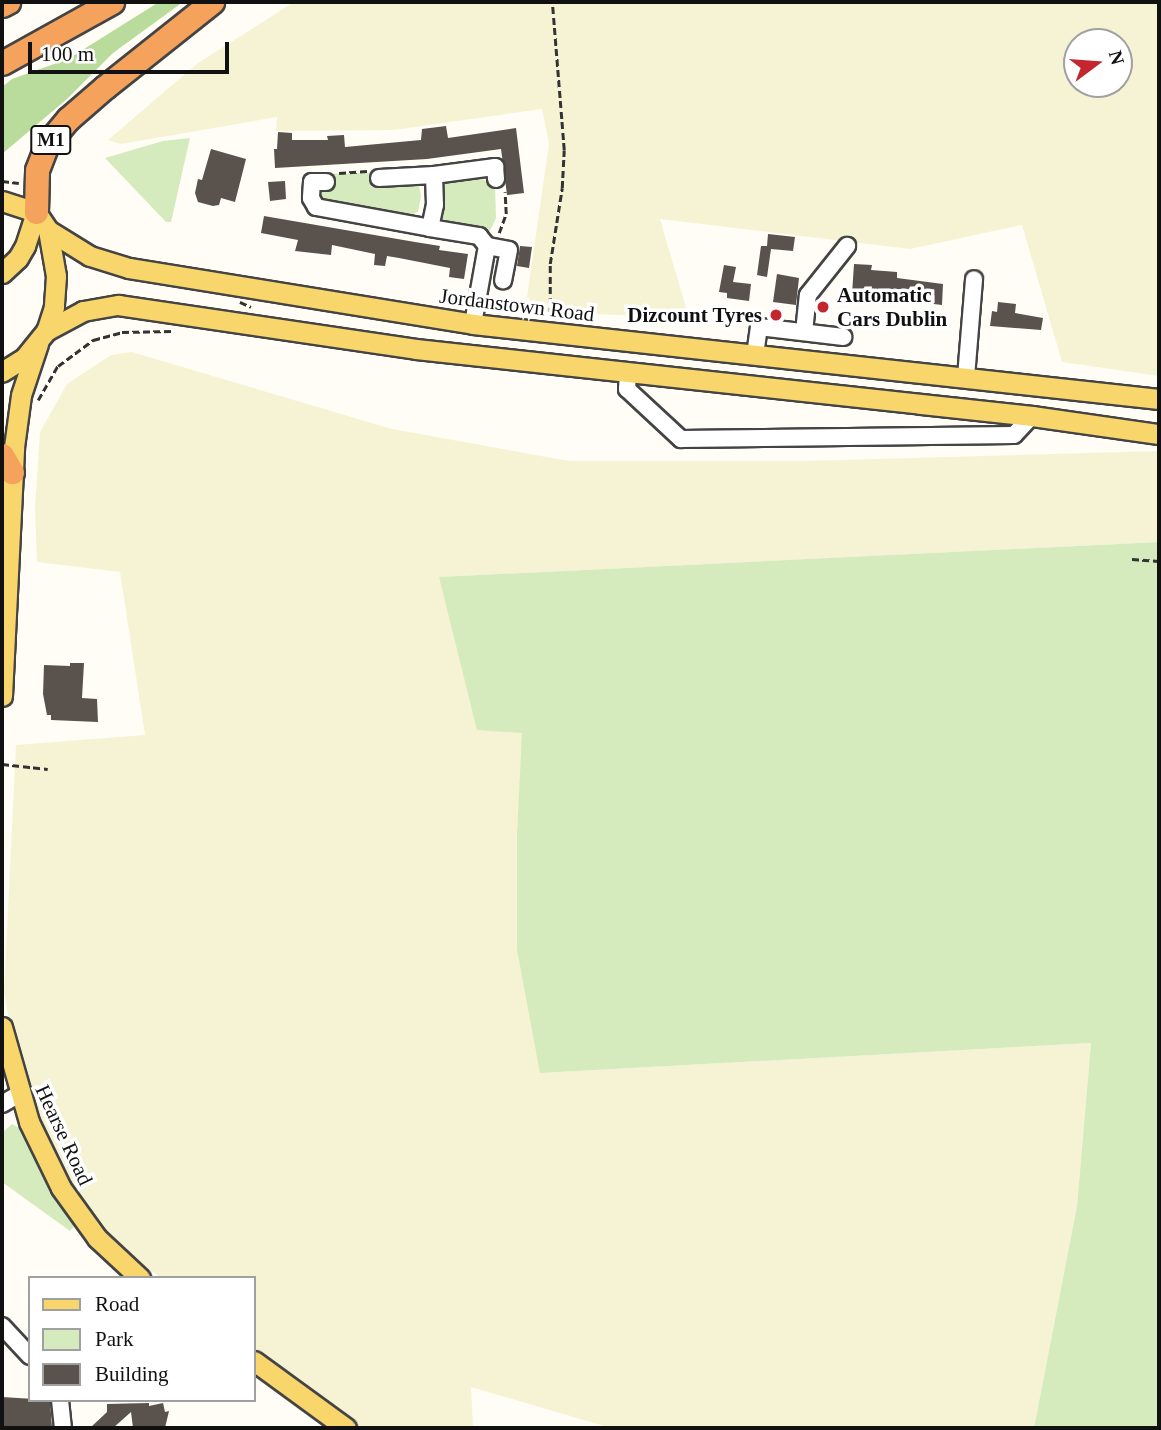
<!DOCTYPE html>
<style>
body{margin:0}
#map{position:relative;width:1161px;height:1430px;overflow:hidden;background:#fffdf5;font-family:"Times New Roman",serif}
div>[style]{position:absolute}
.farmland>*{inset:0;background:#f6f3d4}
.green>*{inset:0;background:#d5ebbd}
.forest>*{inset:0;background:#b9dc9c}
.building>*{inset:0;background:#5a524d}
.path>*{height:2.5px;margin-top:-1.25px;transform-origin:0;background:repeating-linear-gradient(90deg,#333 0 7px,transparent 0 10.5px)}
.roads{filter:drop-shadow(2px 0 #444) drop-shadow(-2px 0 #444) drop-shadow(0 2px #444) drop-shadow(0 -2px #444)}
.minor>*{height:16px;margin:-8px;padding:0 8px;transform-origin:8px;border-radius:8px;background:#fff}
.major>*{height:19px;margin:-9.5px;padding:0 9.5px;transform-origin:9.5px;border-radius:9.5px;background:#f9d66b}
.highway>*{height:23px;margin:-11.5px;padding:0 11.5px;transform-origin:11.5px;border-radius:11.5px;background:#f5a25d}
.dots>*{width:19px;height:19px;translate:-50% -50%;box-sizing:border-box;border:4px solid #fff;border-radius:50%}
span{translate:-50% -50%;white-space:nowrap;text-align:center;line-height:1.15;-webkit-text-stroke:7px #fff;paint-order:stroke}
.shield-label span{padding:2px 5px;background:#fff;border:2px solid;border-radius:5px;-webkit-text-stroke-width:0}
.shield-label{font-size:19px;color:#111;font-weight:700}
.poi-label{font-size:21px;color:#111;font-weight:700}
.left{translate:0 -50%;text-align:left}
.right{translate:-100% -50%;text-align:right}
.street-label{font-size:21px;color:#111}
.frame{position:absolute;inset:0;border:4px solid #111;pointer-events:none}
.legend{position:absolute;left:28px;top:1276px;width:228px;height:126px;box-sizing:border-box;background:#fff;border:2px solid #a0a0a0;margin:0;padding:9px 12px;list-style:none;font-size:21px;color:#111}
.legend li{display:flex;align-items:center;gap:14px;height:35px}
.legend b{width:35px;border:2px solid #a0a0a0}
.north{position:absolute;left:1063px;top:28px;width:70px;height:70px;box-sizing:border-box;background:#fff;border:2px solid #a0a0a0;border-radius:50%;rotate:74deg;font-size:19px;font-weight:700;line-height:28px;text-align:center;color:#111}
.north::after{content:'';display:block;margin:auto;width:24px;height:32px;background:#c4262e;clip-path:polygon(50% 0,100% 100%,50% 72%,0 100%)}
.scale{position:absolute;left:28px;top:42px;width:201px;height:32px;box-sizing:border-box;border:4px solid #111;border-top:0;padding-left:9px;font-size:21px;line-height:24px;white-space:nowrap;color:#111;-webkit-text-stroke:5px #fff;paint-order:stroke}
</style>
<div id="map">
<div class="farmland">
<div style="clip-path:polygon(evenodd,294px 2px,1159px 2px,1159px 376px,1062px 362px,1022px 225px,910px 249px,660px 219px,689px 318px,525px 311px,549px 144px,542px 109px,394px 130px,276px 131px,277px 117px,121px 144px,108px 140px,198px 63px,294px 2px,1077px 42px,1119px 42px,1119px 84px,1077px 84px,1077px 42px)"></div>
<div style="clip-path:polygon(132px 352px,392px 429px,569px 461px,808px 461px,1159px 451px,1159px 542px,439px 577px,523px 733px,517px 833px,517px 950px,541px 1073px,1091px 1043px,1077px 1206px,1034px 1428px,611px 1428px,471px 1387px,473px 1428px,362px 1428px,254px 1347px,254px 1278px,161px 1278px,113px 1242px,76px 1199px,21px 1084px,4px 992px,16px 745px,145px 735px,120px 572px,37px 562px,35px 509px,40px 432px,67px 384px,111px 355px)"></div>
</div>
<div class="green">
<div style="clip-path:polygon(190px 138px,171px 222px,166px 222px,105px 158px,163px 141px)"></div>
<div style="clip-path:polygon(370px 173px,371px 187px,409px 183px,419px 186px,421px 196px,418px 212px,405px 217px,318px 202px,321px 174px)"></div>
<div style="clip-path:polygon(477px 176px,495px 186px,496px 218px,489px 233px,440px 218px,440px 181px)"></div>
<div style="clip-path:polygon(1159px 542px,1159px 1428px,1034px 1428px,1077px 1206px,1091px 1043px,540px 1073px,517px 950px,517px 833px,522px 733px,477px 730px,439px 577px)"></div>
<div style="clip-path:polygon(12px 1124px,24px 1131px,75px 1225px,70px 1231px,2px 1182px,2px 1133px)"></div>
</div>
<div class="forest">
<div style="clip-path:polygon(159px 2px,183px 2px,113px 53px,67px 99px,2px 154px,2px 87px,12px 79px,68px 59px)"></div>
</div>
<div class="building">
<div style="clip-path:polygon(446px 126px,448px 138px,516px 128px,524px 193px,507px 195px,501px 149px,427px 159px,275px 168px,274px 149px,277px 149px,278px 132px,292px 133px,292px 140px,328px 140px,327px 136px,344px 135px,345px 147px,421px 140px,422px 129px)"></div>
<div style="clip-path:polygon(211px 149px,246px 159px,235px 202px,221px 198px,219px 205px,213px 206px,198px 202px,195px 193px,198px 179px,202px 180px)"></div>
<div style="clip-path:polygon(285px 181px,286px 199px,270px 201px,268px 182px)"></div>
<div style="clip-path:polygon(264px 216px,415px 242px,440px 246px,439px 250px,468px 254px,464px 279px,449px 277px,450px 268px,399px 258px,387px 256px,385px 266px,374px 265px,375px 254px,332px 245px,331px 255px,295px 251px,298px 240px,261px 233px)"></div>
<div style="clip-path:polygon(768px 234px,795px 237px,793px 251px,771px 249px,767px 277px,757px 275px,761px 246px,767px 246px)"></div>
<div style="clip-path:polygon(520px 246px,532px 247px,529px 268px,517px 266px)"></div>
<div style="clip-path:polygon(854px 264px,872px 265px,871px 270px,897px 272px,897px 278px,943px 284px,942px 305px,852px 294px)"></div>
<div style="clip-path:polygon(724px 265px,736px 267px,733px 282px,751px 284px,749px 301px,727px 298px,727px 293px,719px 292px)"></div>
<div style="clip-path:polygon(777px 274px,799px 278px,796px 305px,773px 302px)"></div>
<div style="clip-path:polygon(998px 302px,1016px 304px,1015px 313px,1043px 318px,1041px 330px,990px 326px,992px 311px,997px 312px)"></div>
<div style="clip-path:polygon(70px 663px,84px 663px,82px 698px,97px 699px,98px 722px,51px 720px,51px 715px,47px 715px,43px 694px,44px 665px,70px 666px)"></div>
<div style="clip-path:polygon(2px 1397px,50px 1400px,52px 1428px,2px 1428px)"></div>
<div style="clip-path:polygon(149px 1403px,149px 1406px,163px 1403px,165px 1412px,169px 1411px,165px 1428px,133px 1428px,131px 1412px,113px 1428px,90px 1428px,107px 1412px,107px 1404px)"></div>
</div>
<div class="path">
<div style="left:339px;top:173px;width:28px;rotate:-4deg"></div>
<div style="left:2px;top:181px;width:17px;rotate:7deg"></div>
<div style="left:499px;top:233px;width:20px;rotate:-70deg"></div>
<div style="left:506px;top:214px;width:22px;rotate:-93deg"></div>
<div style="left:240px;top:302px;width:12px;rotate:24deg"></div>
<div style="left:550px;top:315px;width:51px;rotate:-90deg"></div>
<div style="left:550px;top:264px;width:77px;rotate:-81deg"></div>
<div style="left:562px;top:188px;width:38px;rotate:-87deg"></div>
<div style="left:564px;top:150px;width:148px;rotate:-94.6deg"></div>
<div style="left:38px;top:400px;width:39px;rotate:-60deg"></div>
<div style="left:58px;top:366px;width:44px;rotate:-36.6deg"></div>
<div style="left:93px;top:340px;width:30px;rotate:-15deg"></div>
<div style="left:122px;top:332px;width:51px;rotate:-1.1deg"></div>
<div style="left:1132px;top:559px;width:27px;rotate:4deg"></div>
<div style="left:2px;top:764px;width:46px;rotate:6.2deg"></div>
</div>
<div class="roads">
<div class="minor">
<div style="left:379px;top:178px;width:55px;rotate:-3.1deg"></div>
<div style="left:326px;top:182px;width:14px;rotate:180deg"></div>
<div style="left:312px;top:182px;width:16px;rotate:94deg"></div>
<div style="left:311px;top:198px;width:10px;rotate:61deg"></div>
<div style="left:316px;top:207px;width:116px;rotate:10.4deg"></div>
<div style="left:430px;top:228px;width:24px;rotate:-78deg"></div>
<div style="left:435px;top:205px;width:30px;rotate:-92deg"></div>
<div style="left:434px;top:175px;width:62px;rotate:-7.5deg"></div>
<div style="left:495px;top:167px;width:12px;rotate:85deg"></div>
<div style="left:430px;top:228px;width:50px;rotate:9.3deg"></div>
<div style="left:479px;top:236px;width:13px;rotate:51deg"></div>
<div style="left:487px;top:246px;width:79px;rotate:100.2deg"></div>
<div style="left:487px;top:246px;width:22px;rotate:10deg"></div>
<div style="left:509px;top:250px;width:31px;rotate:101deg"></div>
<div style="left:804px;top:332px;width:37px;rotate:-84deg"></div>
<div style="left:808px;top:295px;width:63px;rotate:-51.5deg"></div>
<div style="left:755px;top:355px;width:28px;rotate:-82deg"></div>
<div style="left:759px;top:327px;width:85px;rotate:6.8deg"></div>
<div style="left:628px;top:374px;width:15px;rotate:94deg"></div>
<div style="left:627px;top:389px;width:74px;rotate:42.8deg"></div>
<div style="left:681px;top:439px;width:333px;rotate:-0.7deg"></div>
<div style="left:1014px;top:435px;width:26px;rotate:-47deg"></div>
<div style="left:966px;top:377px;width:98px;rotate:-85.3deg"></div>
<div style="left:2px;top:1104px;width:20px;rotate:-30deg"></div>
<div style="left:2px;top:1326px;width:41px;rotate:47deg"></div>
<div style="left:60px;top:1400px;width:28px;rotate:84deg"></div>
</div>
<div class="major">
<div style="left:2px;top:201px;width:36px;rotate:18deg"></div>
<div style="left:36px;top:212px;width:22px;rotate:56deg"></div>
<div style="left:48px;top:230px;width:47px;rotate:80.1deg"></div>
<div style="left:56px;top:276px;width:31px;rotate:94deg"></div>
<div style="left:54px;top:307px;width:25px;rotate:108deg"></div>
<div style="left:46px;top:331px;width:35px;rotate:129deg"></div>
<div style="left:24px;top:358px;width:26px;rotate:148deg"></div>
<div style="left:48px;top:230px;width:49px;rotate:31.8deg"></div>
<div style="left:90px;top:256px;width:41px;rotate:17.1deg"></div>
<div style="left:129px;top:268px;width:349px;rotate:9.2deg"></div>
<div style="left:473px;top:324px;width:690px;rotate:6.24deg"></div>
<div style="left:2px;top:273px;width:22px;rotate:-43deg"></div>
<div style="left:18px;top:258px;width:14px;rotate:-60deg"></div>
<div style="left:25px;top:246px;width:36px;rotate:-72deg"></div>
<div style="left:46px;top:331px;width:42px;rotate:-28.4deg"></div>
<div style="left:83px;top:311px;width:36px;rotate:-10deg"></div>
<div style="left:118px;top:305px;width:301px;rotate:8.4deg"></div>
<div style="left:416px;top:349px;width:620px;rotate:6.21deg"></div>
<div style="left:1032px;top:416px;width:128px;rotate:8.1deg"></div>
<div style="left:2px;top:696px;width:249px;rotate:-87.2deg"></div>
<div style="left:14px;top:447px;width:52px;rotate:-82.3deg"></div>
<div style="left:21px;top:395px;width:54px;rotate:-71.6deg"></div>
<div style="left:2px;top:1027px;width:99px;rotate:74.1deg"></div>
<div style="left:29px;top:1122px;width:73px;rotate:64.1deg"></div>
<div style="left:61px;top:1188px;width:62px;rotate:54.2deg"></div>
<div style="left:97px;top:1238px;width:59px;rotate:42.9deg"></div>
<div style="left:254px;top:1361px;width:114px;rotate:36.1deg"></div>
</div>
<div class="highway">
<div style="left:2px;top:5px;width:7px;rotate:-27deg"></div>
<div style="left:2px;top:63px;width:126px;rotate:-29deg"></div>
<div style="left:36px;top:212px;width:42px;rotate:-88.6deg"></div>
<div style="left:37px;top:170px;width:28px;rotate:-69deg"></div>
<div style="left:47px;top:144px;width:33px;rotate:-50deg"></div>
<div style="left:68px;top:119px;width:49px;rotate:-40.9deg"></div>
<div style="left:105px;top:87px;width:137px;rotate:-38.5deg"></div>
<div style="left:2px;top:455px;width:20px;rotate:60deg"></div>
</div>
</div>
<div class="dots">
<div style="left:823px;top:307px;background:#c4262e"></div>
<div style="left:776px;top:315px;background:#c4262e"></div>
</div>
<div class="shield-label">
<span style="left:51px;top:140px">M1</span>
</div>
<div class="poi-label">
<span class="left" style="left:837px;top:307px">Automatic<br>Cars Dublin</span>
<span class="right" style="left:762px;top:315px">Dizcount Tyres</span>
</div>
<div class="street-label">
<span style="left:517px;top:305px;rotate:7deg">Jordanstown Road</span>
<span style="left:64px;top:1135px;rotate:65deg">Hearse Road</span>
</div>
<div class="frame"></div>
<ul class="legend">
<li><b style="height:9px;background:#f9d66b"></b>Road</li>
<li><b style="height:19px;background:#d5ebbd"></b>Park</li>
<li><b style="height:19px;background:#5a524d"></b>Building</li>
</ul>
<div class="north">N</div>
<div class="scale">100 m</div>
</div>
